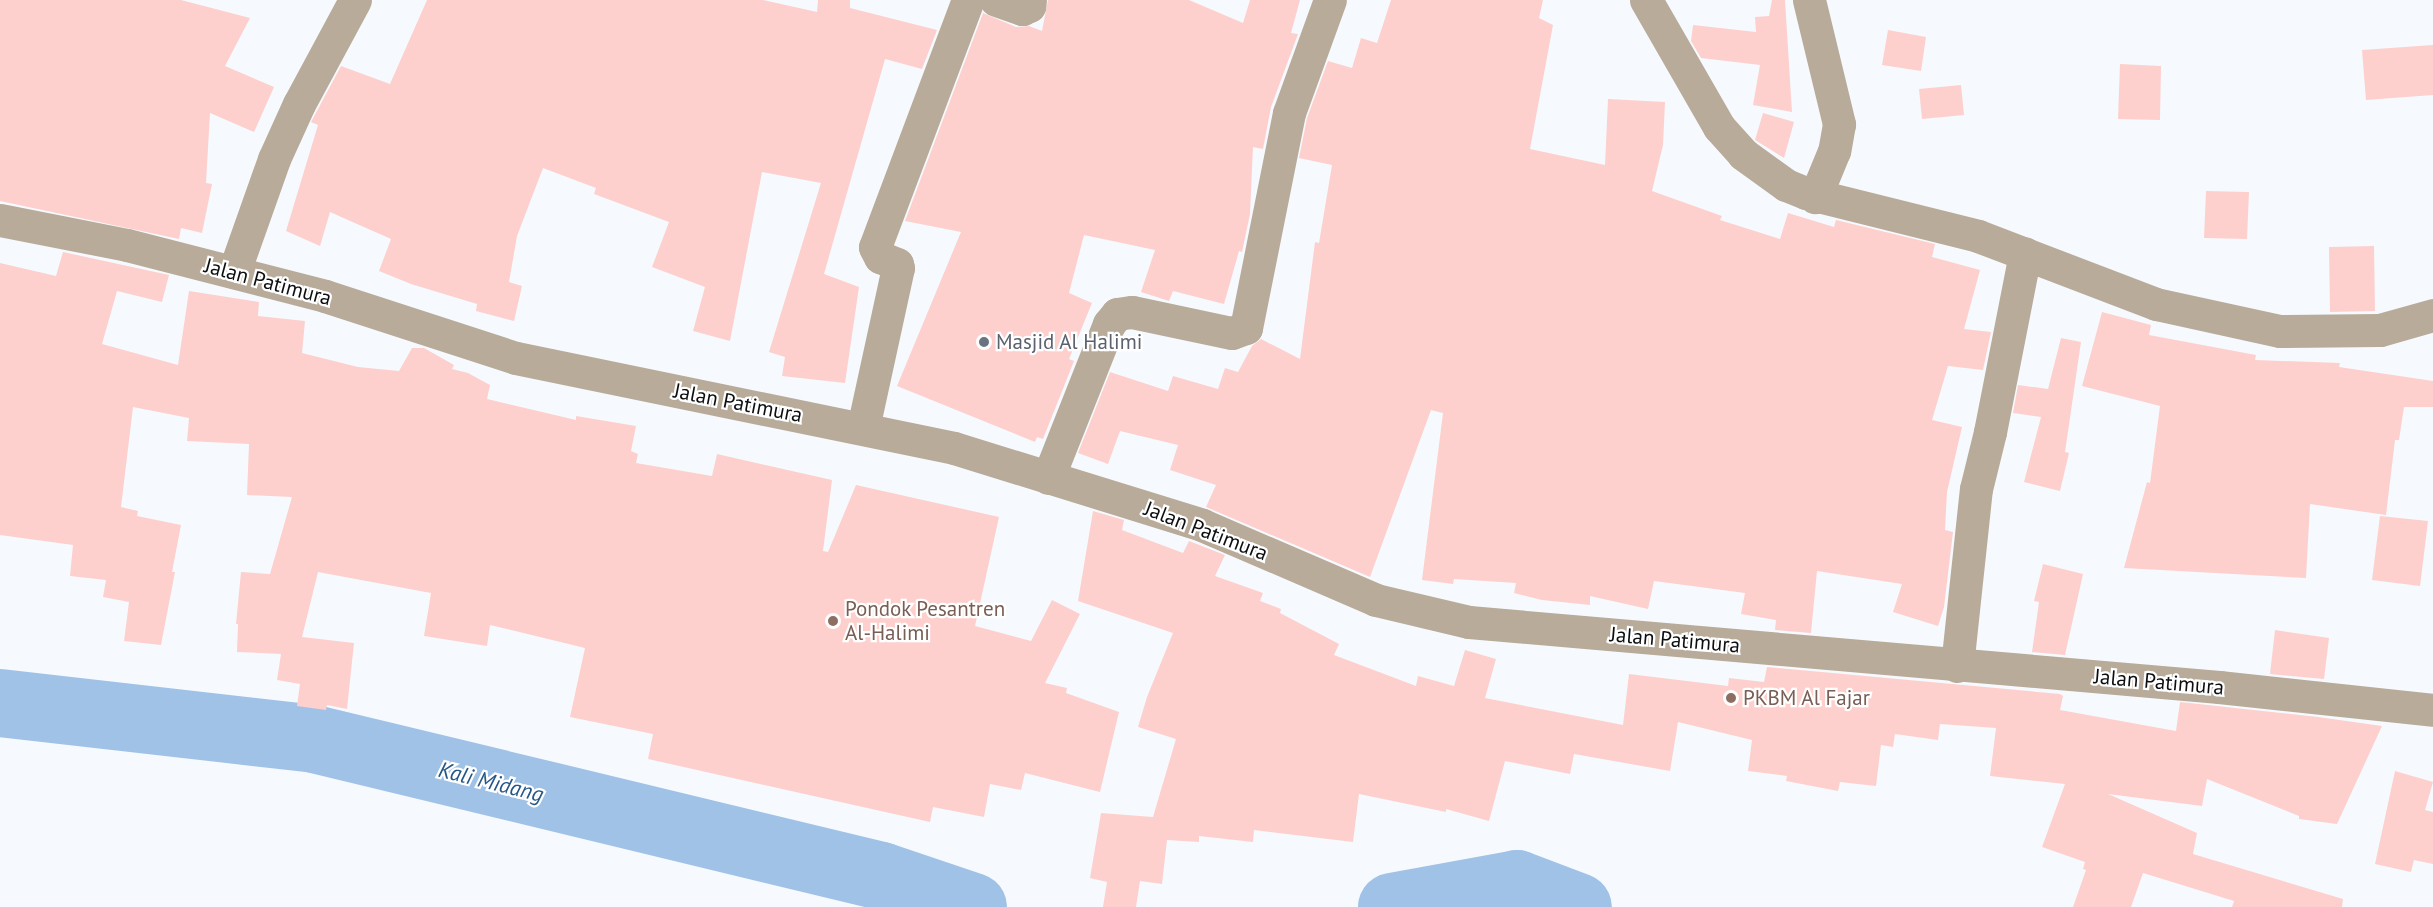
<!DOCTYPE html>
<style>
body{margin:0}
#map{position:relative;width:2433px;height:907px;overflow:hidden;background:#f6fafe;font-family:"PT Sans",sans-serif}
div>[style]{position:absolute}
.river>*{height:68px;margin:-34px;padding:0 34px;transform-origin:34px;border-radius:34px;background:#a0c2e7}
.building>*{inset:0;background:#fdd0cd}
.minor>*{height:33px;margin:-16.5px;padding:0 16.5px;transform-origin:16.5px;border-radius:16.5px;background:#b8ab9a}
.tertiary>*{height:33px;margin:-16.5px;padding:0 16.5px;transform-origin:16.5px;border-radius:16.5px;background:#b8ab9a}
.dots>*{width:16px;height:16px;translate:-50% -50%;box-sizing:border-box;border:3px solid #fff;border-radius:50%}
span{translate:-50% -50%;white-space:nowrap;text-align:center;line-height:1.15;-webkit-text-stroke:4.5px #fff;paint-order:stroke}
.street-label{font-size:21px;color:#0c0e10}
.worship-label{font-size:21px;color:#5b616d}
.left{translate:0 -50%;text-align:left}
.education-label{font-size:21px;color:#785e54}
.water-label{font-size:22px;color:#265686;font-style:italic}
</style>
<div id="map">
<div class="river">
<div style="left:0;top:703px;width:316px;rotate:6.5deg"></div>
<div style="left:314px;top:739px;width:583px;rotate:13.58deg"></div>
<div style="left:881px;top:876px;width:97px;rotate:18.6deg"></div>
<div style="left:1392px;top:907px;width:127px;rotate:-10.4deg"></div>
<div style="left:1517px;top:884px;width:65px;rotate:20.7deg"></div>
</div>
<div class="building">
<div style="clip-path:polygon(0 0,181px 0,250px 18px,225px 66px,274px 87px,254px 132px,210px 113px,206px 183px,212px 184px,202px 233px,181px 228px,179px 239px,0 201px)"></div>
<div style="clip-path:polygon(427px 0,763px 0,817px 12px,818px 0,850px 0,850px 8px,937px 30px,922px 69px,885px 59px,824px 274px,859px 287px,845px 383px,782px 376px,785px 357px,769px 352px,821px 183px,762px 172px,730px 341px,693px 331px,705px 287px,652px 267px,669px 222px,594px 194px,596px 188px,543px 168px,517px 236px,509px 282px,522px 286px,514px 321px,476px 311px,477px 304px,411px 284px,379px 271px,391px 239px,330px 212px,320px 246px,286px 231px,318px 125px,311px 122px,341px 66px,390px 84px)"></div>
<div style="clip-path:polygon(1048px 0,1189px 0,1243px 23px,1250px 0,1300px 0,1291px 33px,1298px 34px,1271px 107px,1263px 149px,1253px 147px,1250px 214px,1242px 252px,1239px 251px,1224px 304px,1173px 291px,1169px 301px,1141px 292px,1155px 250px,1084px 235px,1069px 293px,1092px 303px,1069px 359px,1074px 361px,1043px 439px,1037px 437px,1035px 442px,897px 386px,961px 232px,905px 221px,983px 13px,1016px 27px,1029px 26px,1042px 31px)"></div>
<div style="clip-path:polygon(1391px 0,1543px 0,1539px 18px,1553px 25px,1530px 149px,1605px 165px,1608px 99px,1665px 102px,1663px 145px,1652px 191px,1722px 216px,1720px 220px,1780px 239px,1788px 213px,1834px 227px,1836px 220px,1935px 244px,1932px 257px,1980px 270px,1964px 329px,1991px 332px,1983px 370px,1948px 366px,1932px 420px,1962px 427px,1947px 492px,1945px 530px,1953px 532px,1944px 607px,1938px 626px,1893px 612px,1902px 584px,1817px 571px,1811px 633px,1775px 630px,1776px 620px,1741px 614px,1745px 593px,1654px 581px,1648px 609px,1590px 596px,1590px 605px,1542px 600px,1514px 593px,1516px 583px,1454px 579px,1453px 584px,1422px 580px,1443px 413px,1431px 410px,1370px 577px,1206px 507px,1216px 485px,1170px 470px,1178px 445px,1120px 431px,1108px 464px,1078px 453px,1110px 372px,1168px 391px,1173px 376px,1218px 389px,1225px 368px,1238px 372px,1252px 346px,1261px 339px,1300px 359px,1315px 242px,1319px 243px,1332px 165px,1299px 158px,1307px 118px,1328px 61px,1352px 68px,1361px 38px,1377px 43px)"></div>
<div style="clip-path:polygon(1772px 0,1785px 0,1792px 112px,1753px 105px,1760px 65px,1701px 58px,1691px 41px,1693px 25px,1756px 32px,1755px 17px,1769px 16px)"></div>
<div style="clip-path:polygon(1888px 30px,1926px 37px,1921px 71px,1882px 65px)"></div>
<div style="clip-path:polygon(2433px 45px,2433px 95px,2366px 100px,2362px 50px)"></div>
<div style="clip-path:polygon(2120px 64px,2161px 66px,2160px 120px,2118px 119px)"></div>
<div style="clip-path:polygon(1961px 85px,1964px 115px,1922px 119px,1919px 89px)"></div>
<div style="clip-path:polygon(1763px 113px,1794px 122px,1784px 158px,1755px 140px)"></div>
<div style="clip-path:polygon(2206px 191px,2249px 192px,2247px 239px,2204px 238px)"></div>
<div style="clip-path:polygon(2374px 246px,2375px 311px,2330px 312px,2329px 247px)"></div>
<div style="clip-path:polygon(63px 252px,169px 275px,162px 302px,117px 291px,102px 344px,178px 365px,189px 291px,259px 302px,258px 316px,305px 321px,302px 353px,358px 367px,399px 371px,412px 348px,424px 348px,454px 365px,452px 369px,468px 373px,490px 385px,487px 399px,576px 420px,576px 416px,636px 426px,631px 451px,638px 454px,636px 463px,712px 476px,717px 454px,832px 480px,823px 551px,828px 552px,856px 485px,999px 517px,975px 626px,1031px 641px,1052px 600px,1080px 614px,1045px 683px,1067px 688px,1066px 693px,1119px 712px,1100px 792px,1025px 773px,1021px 790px,990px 784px,984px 817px,933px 807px,930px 822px,648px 759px,653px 734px,570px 717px,585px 648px,490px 625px,487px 646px,424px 636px,431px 593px,318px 572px,302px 637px,354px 643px,347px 709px,327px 705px,326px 710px,297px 706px,300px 684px,277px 680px,281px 654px,237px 652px,238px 624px,236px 624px,241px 572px,270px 574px,292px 497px,247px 495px,249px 444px,187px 441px,189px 418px,133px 407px,121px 507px,138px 511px,137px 516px,181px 525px,172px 572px,175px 572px,161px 645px,124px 641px,129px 602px,103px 597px,106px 580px,70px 576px,73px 545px,0 535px,0 263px,56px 276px)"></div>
<div style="clip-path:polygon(2102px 312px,2151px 325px,2149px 335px,2256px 355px,2255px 360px,2340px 363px,2339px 367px,2433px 381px,2433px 407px,2404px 407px,2399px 440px,2395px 440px,2386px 515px,2310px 504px,2306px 578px,2124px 568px,2147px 482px,2150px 483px,2160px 406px,2082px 386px)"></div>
<div style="clip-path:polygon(2061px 338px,2081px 342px,2065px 452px,2069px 453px,2060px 491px,2024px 482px,2041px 417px,2013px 413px,2018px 385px,2048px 389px)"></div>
<div style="clip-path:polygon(1093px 511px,1124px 520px,1122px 530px,1183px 553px,1189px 541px,1225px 555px,1215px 576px,1263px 593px,1260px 601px,1281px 609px,1280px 613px,1339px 644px,1334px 655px,1416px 686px,1418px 676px,1454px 686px,1465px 650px,1496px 659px,1485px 698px,1623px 725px,1629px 674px,1728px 686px,1729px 678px,1764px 682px,1767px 667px,2060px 694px,2063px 696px,2060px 710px,2176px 731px,2180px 702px,2318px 717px,2382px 726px,2337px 824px,2299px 819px,2299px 816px,2207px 779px,2202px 806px,2108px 794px,2197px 833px,2193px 854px,2343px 899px,2342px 907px,2232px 907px,2234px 901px,2143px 873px,2131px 907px,2073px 907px,2086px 870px,2083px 869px,2085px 862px,2042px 847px,2065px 784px,1990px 776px,1996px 728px,1940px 724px,1938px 740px,1895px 734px,1893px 747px,1881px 745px,1876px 786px,1840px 782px,1838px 791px,1786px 781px,1787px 776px,1748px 771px,1752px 740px,1678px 722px,1670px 771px,1574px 754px,1570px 774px,1505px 761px,1489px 821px,1446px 809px,1446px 812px,1359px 794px,1353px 842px,1254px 830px,1253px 842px,1199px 836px,1199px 842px,1167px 840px,1162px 884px,1140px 881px,1136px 907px,1103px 907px,1107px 882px,1090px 878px,1101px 813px,1153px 817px,1176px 739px,1138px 727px,1147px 697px,1173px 633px,1078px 601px)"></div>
<div style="clip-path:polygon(2380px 516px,2428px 521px,2420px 586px,2372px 580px)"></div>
<div style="clip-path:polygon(2043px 564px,2083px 574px,2065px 655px,2032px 652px,2039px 602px,2034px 601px)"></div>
<div style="clip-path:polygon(2275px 630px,2329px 638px,2324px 679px,2270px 674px)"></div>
<div style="clip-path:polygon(2395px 771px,2433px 782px,2425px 810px,2433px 812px,2433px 864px,2414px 860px,2411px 872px,2375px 864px)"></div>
</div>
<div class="minor">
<div style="left:996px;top:0;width:28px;rotate:19deg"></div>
<div style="left:1022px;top:9px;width:8px;rotate:-23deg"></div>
<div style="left:1029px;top:6px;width:6px;rotate:-81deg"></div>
<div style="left:1646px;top:0;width:146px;rotate:60.1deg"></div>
<div style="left:1719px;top:127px;width:36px;rotate:48deg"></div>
<div style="left:1743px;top:154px;width:53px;rotate:35.8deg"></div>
<div style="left:1786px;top:185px;width:22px;rotate:22deg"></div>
<div style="left:1806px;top:193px;width:177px;rotate:14deg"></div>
<div style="left:1978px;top:236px;width:191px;rotate:20.9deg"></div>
<div style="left:2156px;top:304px;width:127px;rotate:12.3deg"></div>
<div style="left:2280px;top:331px;width:100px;rotate:-0.6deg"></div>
<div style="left:2380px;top:330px;width:55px;rotate:-15.8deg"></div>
<div style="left:1809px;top:0;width:128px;rotate:76.4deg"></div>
<div style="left:1839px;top:124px;width:27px;rotate:100deg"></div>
<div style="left:1834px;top:151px;width:50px;rotate:112.4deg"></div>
<div style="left:234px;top:272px;width:120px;rotate:-70.5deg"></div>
<div style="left:274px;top:159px;width:60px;rotate:-65.6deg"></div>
<div style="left:299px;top:104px;width:118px;rotate:-61.7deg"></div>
<div style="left:863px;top:428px;width:164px;rotate:-77.7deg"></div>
<div style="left:898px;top:268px;width:4px;rotate:-104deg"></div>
<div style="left:897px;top:264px;width:18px;rotate:-158deg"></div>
<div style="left:880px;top:257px;width:11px;rotate:-117deg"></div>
<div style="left:875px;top:247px;width:264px;rotate:-69.4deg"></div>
<div style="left:1048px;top:478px;width:166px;rotate:-68.4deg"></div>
<div style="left:1109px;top:324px;width:13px;rotate:-51deg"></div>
<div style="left:1117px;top:314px;width:15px;rotate:-8deg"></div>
<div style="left:1132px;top:312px;width:102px;rotate:11.9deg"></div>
<div style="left:1232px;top:333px;width:15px;rotate:-20deg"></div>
<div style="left:1246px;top:328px;width:219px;rotate:-78.7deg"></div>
<div style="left:1289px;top:113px;width:120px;rotate:-70.1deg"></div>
<div style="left:1957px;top:666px;width:178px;rotate:-83.9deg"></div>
<div style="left:1976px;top:489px;width:59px;rotate:-76.2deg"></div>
<div style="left:1990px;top:432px;width:182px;rotate:-78.9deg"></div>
</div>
<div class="tertiary">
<div style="left:0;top:220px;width:129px;rotate:11.1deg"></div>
<div style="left:127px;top:245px;width:204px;rotate:14.4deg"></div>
<div style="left:325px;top:296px;width:201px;rotate:18deg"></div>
<div style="left:516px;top:358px;width:447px;rotate:11.6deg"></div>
<div style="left:954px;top:448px;width:260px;rotate:17.2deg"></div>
<div style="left:1202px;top:525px;width:189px;rotate:23.3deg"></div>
<div style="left:1376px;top:600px;width:96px;rotate:13.3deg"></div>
<div style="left:1469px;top:622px;width:753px;rotate:4.95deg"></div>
<div style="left:2219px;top:687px;width:215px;rotate:6.1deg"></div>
</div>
<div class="dots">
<div style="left:984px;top:342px;background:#6b7280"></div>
<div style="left:833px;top:621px;background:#8d6e63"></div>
<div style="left:1731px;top:698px;background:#8d6e63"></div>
</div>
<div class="street-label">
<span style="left:268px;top:282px;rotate:15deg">Jalan Patimura</span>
<span style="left:738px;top:403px;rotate:11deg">Jalan Patimura</span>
<span style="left:1206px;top:531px;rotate:21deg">Jalan Patimura</span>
<span style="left:1675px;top:640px;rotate:5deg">Jalan Patimura</span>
<span style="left:2159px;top:682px;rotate:5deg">Jalan Patimura</span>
</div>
<div class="worship-label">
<span class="left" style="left:996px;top:342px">Masjid Al Halimi</span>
</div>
<div class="education-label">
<span class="left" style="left:845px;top:621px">Pondok Pesantren<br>Al-Halimi</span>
<span class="left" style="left:1743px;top:698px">PKBM Al Fajar</span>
</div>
<div class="water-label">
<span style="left:491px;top:782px;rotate:14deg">Kali Midang</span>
</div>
</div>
